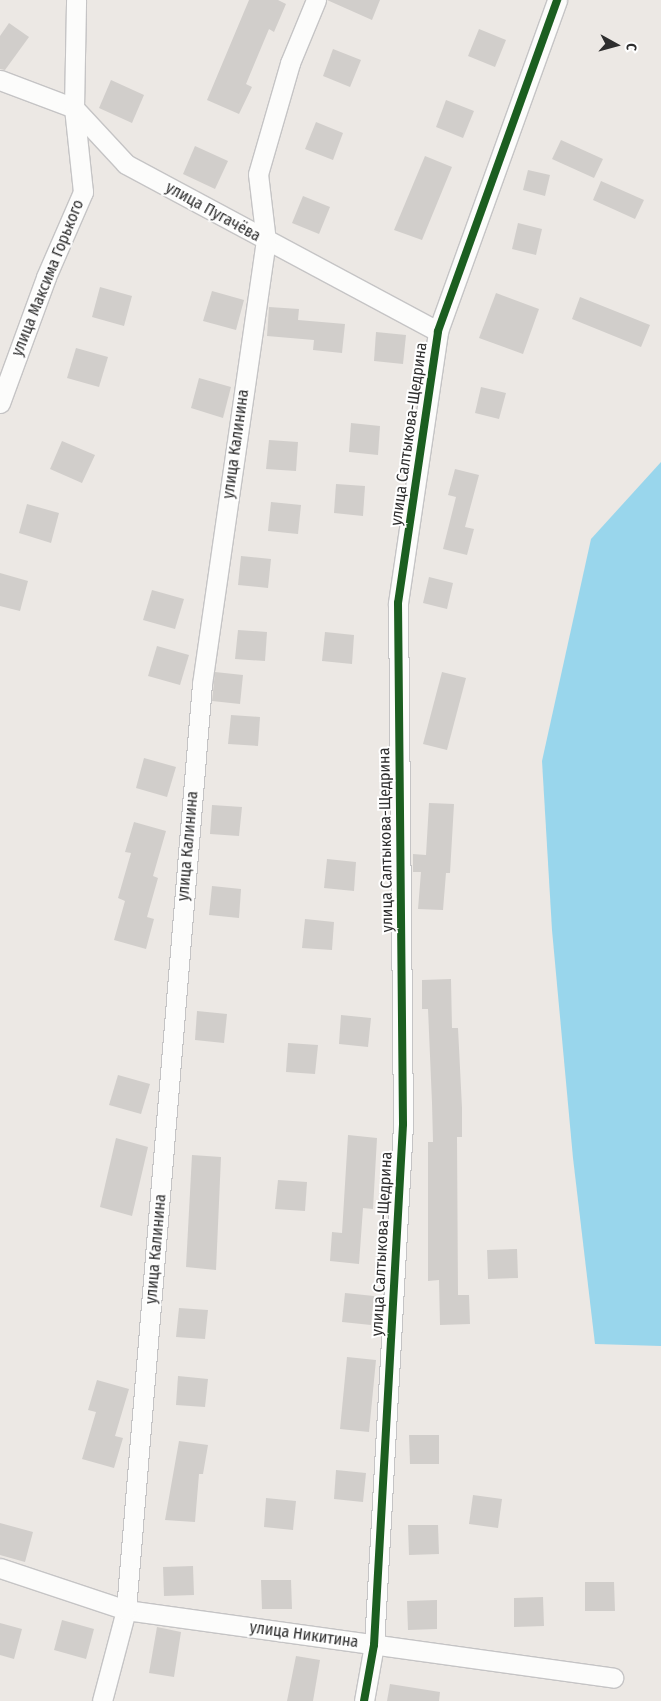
<!DOCTYPE html>
<meta charset="utf-8">
<style>
body{margin:0}
#map{position:relative;width:661px;height:1701px;overflow:hidden;background:#ece8e4;font-family:"Fira Sans Condensed",sans-serif}
div>[style]{position:absolute}
.water>*{inset:0;background:#99d6ec}
.building>*{inset:0;background:#d1cecb}
.roads{filter:drop-shadow(1px 0 #c5c4c5) drop-shadow(-1px 0 #c5c4c5) drop-shadow(0 1px #c5c4c5) drop-shadow(0 -1px #c5c4c5)}
.minor>*{height:19px;margin:-9.5px;padding:0 9.5px;transform-origin:9.5px;border-radius:9.5px;background:#fcfcfb}
.cycleway>*{height:8px;margin:-4px;padding:0 4px;transform-origin:4px;border-radius:4px;background:#1b5e20}
span{translate:-50% -50%;white-space:nowrap;text-align:center;line-height:1.15;-webkit-text-stroke:4px #fff;paint-order:stroke}
.street-label{font-size:16px;color:#2e2e2e}
.north{position:absolute;left:591px;top:20px;width:50px;height:50px;-webkit-text-stroke:4px #fff;paint-order:stroke;rotate:97deg;font-size:14px;font-weight:700;line-height:20px;text-align:center;color:#2e2e2e}
.north::after{content:'';display:block;margin:auto;width:18px;height:22px;background:#2e2e2e;clip-path:polygon(50% 0,100% 100%,50% 72%,0 100%)}
</style>
<div id="map">
<div class="water">
<div style="clip-path:polygon(661px 462px,661px 1346px,595px 1344px,573px 1158px,552px 930px,542px 761px,591px 539px)"></div>
</div>
<div class="building">
<div style="clip-path:polygon(249px 0,278px 0,286px 4px,274px 32px,269px 29px,246px 84px,252px 87px,239px 114px,207px 100px)"></div>
<div style="clip-path:polygon(327px 0,380px 0,372px 20px)"></div>
<div style="clip-path:polygon(9px 23px,29px 37px,5px 70px,0 69px,0 36px)"></div>
<div style="clip-path:polygon(479px 29px,506px 40px,495px 67px,468px 56px)"></div>
<div style="clip-path:polygon(333px 49px,361px 60px,350px 87px,323px 76px)"></div>
<div style="clip-path:polygon(111px 80px,144px 95px,132px 123px,99px 108px)"></div>
<div style="clip-path:polygon(446px 100px,474px 111px,463px 138px,436px 127px)"></div>
<div style="clip-path:polygon(316px 122px,343px 133px,333px 160px,305px 149px)"></div>
<div style="clip-path:polygon(561px 140px,603px 159px,594px 178px,552px 159px)"></div>
<div style="clip-path:polygon(195px 146px,228px 161px,215px 189px,183px 174px)"></div>
<div style="clip-path:polygon(425px 156px,452px 167px,422px 240px,394px 230px)"></div>
<div style="clip-path:polygon(528px 170px,550px 175px,545px 196px,523px 190px)"></div>
<div style="clip-path:polygon(601px 181px,644px 200px,635px 219px,593px 200px)"></div>
<div style="clip-path:polygon(303px 196px,330px 207px,319px 234px,292px 223px)"></div>
<div style="clip-path:polygon(518px 223px,542px 229px,536px 255px,512px 249px)"></div>
<div style="clip-path:polygon(100px 287px,132px 296px,124px 326px,92px 317px)"></div>
<div style="clip-path:polygon(212px 291px,244px 300px,236px 330px,203px 321px)"></div>
<div style="clip-path:polygon(496px 293px,539px 309px,523px 354px,479px 338px)"></div>
<div style="clip-path:polygon(580px 297px,650px 325px,641px 347px,572px 319px)"></div>
<div style="clip-path:polygon(269px 307px,299px 309px,298px 320px,345px 324px,342px 353px,313px 350px,314px 340px,267px 336px)"></div>
<div style="clip-path:polygon(376px 332px,406px 335px,403px 364px,374px 361px)"></div>
<div style="clip-path:polygon(76px 348px,108px 357px,99px 387px,67px 378px)"></div>
<div style="clip-path:polygon(199px 378px,231px 387px,223px 418px,191px 408px)"></div>
<div style="clip-path:polygon(481px 387px,506px 393px,499px 419px,475px 413px)"></div>
<div style="clip-path:polygon(351px 423px,380px 426px,378px 455px,349px 452px)"></div>
<div style="clip-path:polygon(269px 440px,298px 442px,296px 471px,266px 469px)"></div>
<div style="clip-path:polygon(62px 441px,95px 455px,82px 483px,50px 469px)"></div>
<div style="clip-path:polygon(455px 469px,479px 475px,465px 527px,474px 529px,467px 555px,443px 549px,456px 497px,448px 495px)"></div>
<div style="clip-path:polygon(336px 484px,365px 486px,363px 516px,334px 513px)"></div>
<div style="clip-path:polygon(271px 502px,301px 505px,298px 534px,268px 531px)"></div>
<div style="clip-path:polygon(27px 504px,59px 513px,51px 543px,19px 533px)"></div>
<div style="clip-path:polygon(241px 556px,271px 559px,268px 588px,238px 585px)"></div>
<div style="clip-path:polygon(0 573px,28px 581px,20px 611px,0 606px)"></div>
<div style="clip-path:polygon(429px 577px,453px 583px,447px 609px,423px 603px)"></div>
<div style="clip-path:polygon(152px 590px,184px 599px,175px 629px,143px 620px)"></div>
<div style="clip-path:polygon(238px 630px,267px 632px,265px 661px,235px 659px)"></div>
<div style="clip-path:polygon(325px 632px,354px 635px,352px 664px,322px 661px)"></div>
<div style="clip-path:polygon(157px 646px,189px 655px,180px 685px,148px 676px)"></div>
<div style="clip-path:polygon(215px 672px,243px 675px,240px 704px,212px 701px)"></div>
<div style="clip-path:polygon(442px 672px,466px 678px,447px 750px,423px 744px)"></div>
<div style="clip-path:polygon(231px 715px,260px 717px,258px 746px,228px 744px)"></div>
<div style="clip-path:polygon(144px 758px,176px 767px,167px 797px,136px 788px)"></div>
<div style="clip-path:polygon(429px 803px,454px 804px,450px 873px,446px 873px,443px 910px,418px 909px,421px 872px,413px 872px,413px 854px,426px 855px)"></div>
<div style="clip-path:polygon(212px 805px,242px 807px,239px 836px,210px 834px)"></div>
<div style="clip-path:polygon(134px 822px,166px 831px,153px 876px,158px 878px,147px 917px,154px 919px,146px 949px,114px 940px,125px 901px,118px 898px,131px 853px,125px 852px)"></div>
<div style="clip-path:polygon(327px 859px,356px 862px,354px 891px,324px 888px)"></div>
<div style="clip-path:polygon(212px 886px,241px 889px,239px 918px,209px 915px)"></div>
<div style="clip-path:polygon(305px 919px,334px 922px,332px 950px,302px 948px)"></div>
<div style="clip-path:polygon(451px 979px,452px 1028px,458px 1028px,462px 1108px,462px 1137px,457px 1137px,458px 1295px,469px 1295px,470px 1324px,440px 1325px,439px 1280px,428px 1281px,428px 1142px,433px 1142px,432px 1103px,428px 1009px,422px 1009px,422px 980px)"></div>
<div style="clip-path:polygon(197px 1011px,227px 1014px,224px 1043px,195px 1040px)"></div>
<div style="clip-path:polygon(341px 1015px,371px 1018px,368px 1047px,339px 1044px)"></div>
<div style="clip-path:polygon(288px 1043px,318px 1045px,315px 1074px,286px 1072px)"></div>
<div style="clip-path:polygon(118px 1075px,150px 1084px,141px 1114px,109px 1105px)"></div>
<div style="clip-path:polygon(348px 1135px,377px 1138px,373px 1209px,363px 1208px,359px 1264px,330px 1261px,332px 1232px,342px 1233px)"></div>
<div style="clip-path:polygon(116px 1138px,148px 1147px,132px 1216px,100px 1207px)"></div>
<div style="clip-path:polygon(192px 1155px,221px 1157px,216px 1270px,186px 1267px)"></div>
<div style="clip-path:polygon(278px 1180px,307px 1182px,305px 1211px,275px 1209px)"></div>
<div style="clip-path:polygon(517px 1249px,518px 1278px,488px 1279px,487px 1250px)"></div>
<div style="clip-path:polygon(345px 1293px,374px 1296px,371px 1325px,342px 1322px)"></div>
<div style="clip-path:polygon(179px 1308px,208px 1310px,205px 1339px,176px 1337px)"></div>
<div style="clip-path:polygon(347px 1357px,376px 1360px,369px 1432px,340px 1429px)"></div>
<div style="clip-path:polygon(178px 1376px,208px 1379px,205px 1407px,176px 1405px)"></div>
<div style="clip-path:polygon(97px 1380px,129px 1389px,115px 1436px,123px 1438px,114px 1468px,82px 1459px,96px 1412px,88px 1410px)"></div>
<div style="clip-path:polygon(409px 1435px,439px 1435px,439px 1464px,410px 1464px)"></div>
<div style="clip-path:polygon(179px 1441px,208px 1445px,203px 1474px,199px 1474px,195px 1522px,165px 1520px)"></div>
<div style="clip-path:polygon(336px 1470px,366px 1473px,363px 1502px,334px 1499px)"></div>
<div style="clip-path:polygon(473px 1495px,502px 1499px,498px 1528px,469px 1524px)"></div>
<div style="clip-path:polygon(266px 1498px,296px 1501px,293px 1530px,264px 1527px)"></div>
<div style="clip-path:polygon(0 1523px,33px 1532px,25px 1562px,0 1555px)"></div>
<div style="clip-path:polygon(408px 1525px,438px 1525px,439px 1554px,409px 1555px)"></div>
<div style="clip-path:polygon(193px 1566px,194px 1595px,164px 1596px,163px 1567px)"></div>
<div style="clip-path:polygon(261px 1580px,291px 1580px,292px 1609px,262px 1609px)"></div>
<div style="clip-path:polygon(585px 1582px,614px 1582px,615px 1611px,585px 1611px)"></div>
<div style="clip-path:polygon(543px 1597px,544px 1626px,514px 1627px,514px 1598px)"></div>
<div style="clip-path:polygon(437px 1600px,437px 1629px,408px 1630px,407px 1601px)"></div>
<div style="clip-path:polygon(62px 1620px,94px 1629px,86px 1659px,54px 1650px)"></div>
<div style="clip-path:polygon(0 1623px,22px 1629px,14px 1659px,0 1655px)"></div>
<div style="clip-path:polygon(157px 1627px,181px 1632px,174px 1677px,149px 1673px)"></div>
<div style="clip-path:polygon(296px 1656px,320px 1660px,313px 1701px,287px 1701px)"></div>
<div style="clip-path:polygon(390px 1684px,440px 1692px,439px 1701px,387px 1701px)"></div>
</div>
<div class="roads">
<div class="minor">
<div style="left:0;top:80px;width:79px;rotate:20.7deg"></div>
<div style="left:74px;top:108px;width:76px;rotate:47.1deg"></div>
<div style="left:126px;top:164px;width:354px;rotate:28.2deg"></div>
<div style="left:0;top:403px;width:134px;rotate:-69.9deg"></div>
<div style="left:46px;top:277px;width:93px;rotate:-66.5deg"></div>
<div style="left:83px;top:192px;width:84px;rotate:-96.1deg"></div>
<div style="left:74px;top:108px;width:108px;rotate:-88.9deg"></div>
<div style="left:0;top:1568px;width:133px;rotate:18.4deg"></div>
<div style="left:126px;top:1610px;width:492px;rotate:7.9deg"></div>
<div style="left:102px;top:1701px;width:94px;rotate:-75.2deg"></div>
<div style="left:126px;top:1610px;width:929px;rotate:-85.31deg"></div>
<div style="left:202px;top:684px;width:448px;rotate:-81.8deg"></div>
<div style="left:266px;top:241px;width:67px;rotate:-96.8deg"></div>
<div style="left:258px;top:174px;width:116px;rotate:-73.9deg"></div>
<div style="left:290px;top:63px;width:68px;rotate:-67.6deg"></div>
<div style="left:364px;top:1701px;width:57px;rotate:-79.9deg"></div>
<div style="left:374px;top:1645px;width:522px;rotate:-86.81deg"></div>
<div style="left:403px;top:1124px;width:521px;rotate:-90.55deg"></div>
<div style="left:398px;top:603px;width:275px;rotate:-81.6deg"></div>
<div style="left:438px;top:331px;width:352px;rotate:-70.2deg"></div>
</div>
</div>
<div class="cycleway">
<div style="left:364px;top:1701px;width:57px;rotate:-79.9deg"></div>
<div style="left:374px;top:1645px;width:522px;rotate:-86.81deg"></div>
<div style="left:403px;top:1124px;width:521px;rotate:-90.55deg"></div>
<div style="left:398px;top:603px;width:275px;rotate:-81.6deg"></div>
<div style="left:438px;top:331px;width:352px;rotate:-70.2deg"></div>
</div>
<div class="street-label">
<span style="left:213px;top:212px;rotate:29deg">улица Пугачёва</span>
<span style="left:48px;top:278px;rotate:-68deg">улица Максима Горького</span>
<span style="left:409px;top:434px;rotate:-82deg">улица Салтыкова-Щедрина</span>
<span style="left:236px;top:444px;rotate:-82deg">улица Калинина</span>
<span style="left:386px;top:840px;rotate:-91deg">улица Салтыкова-Щедрина</span>
<span style="left:188px;top:846px;rotate:-85deg">улица Калинина</span>
<span style="left:382px;top:1244px;rotate:-87deg">улица Салтыкова-Щедрина</span>
<span style="left:156px;top:1249px;rotate:-85deg">улица Калинина</span>
<span style="left:304px;top:1635px;rotate:8deg">улица Никитина</span>
</div>
<div class="north">С</div>
</div>
